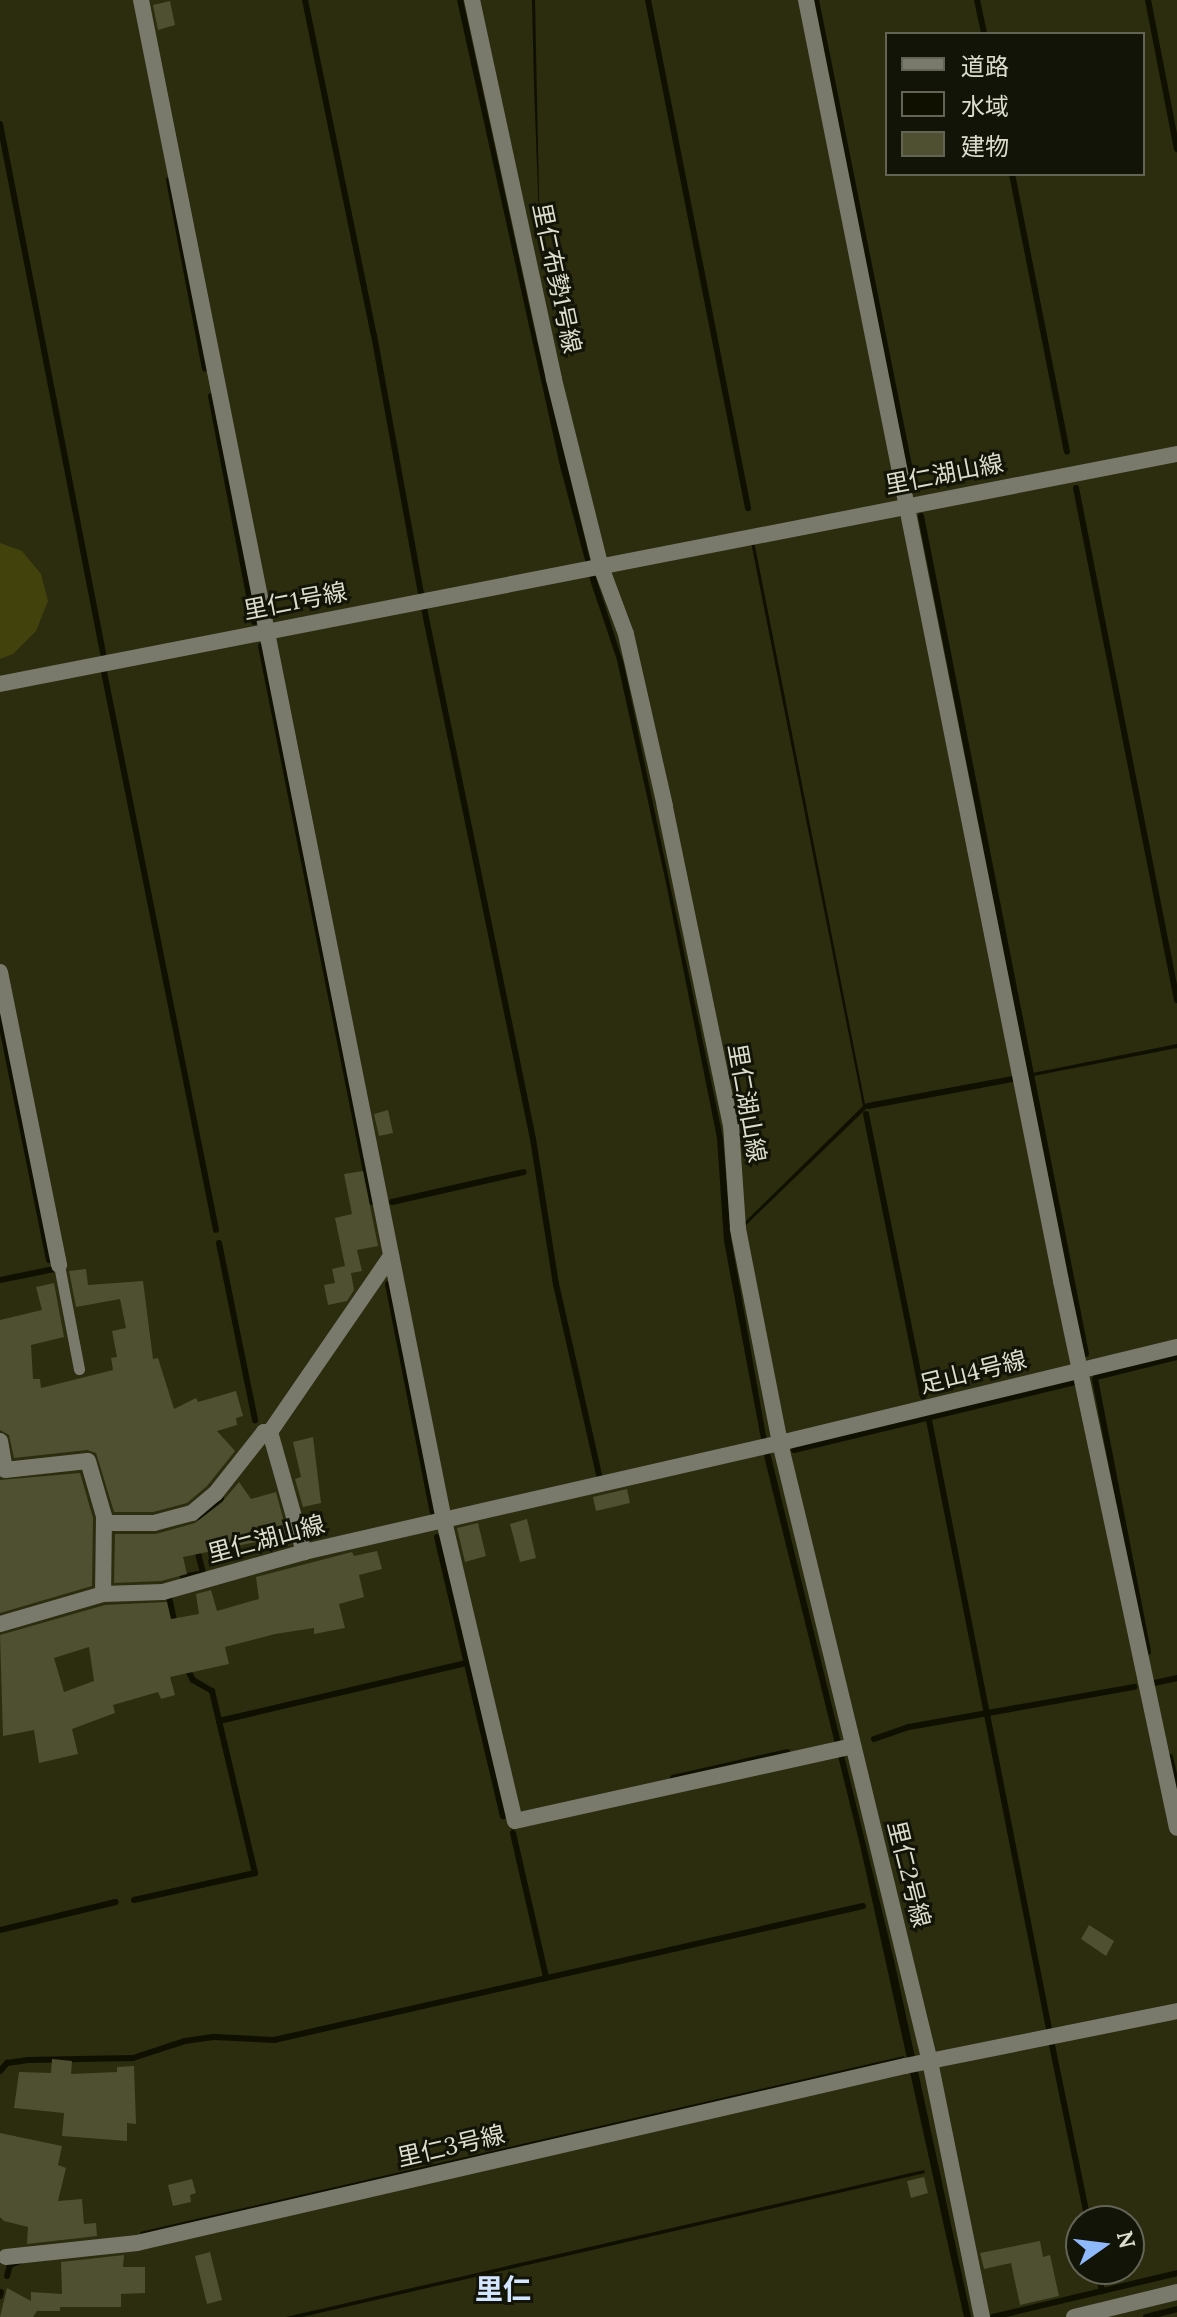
<!DOCTYPE html>
<meta charset="utf-8">
<style>
body{margin:0}
#map{position:relative;width:1177px;height:2317px;overflow:hidden;background:#2c2c0f;font-family:Lora,"Noto Sans JP",serif}
div>[style]{position:absolute}
.green>*{inset:0;background:#42420d}
.water>*{inset:0;background:#101000}
.stream>*{height:6px;margin:-3px;padding:0 3px;transform-origin:3px;border-radius:3px;background:#101000}
.building>*{inset:0;background:#4f4f32}
.service>*{height:11px;margin:-5.5px;padding:0 5.5px;transform-origin:5.5px;border-radius:5.5px;background:#797a6c}
.minor>*{height:16px;margin:-8px;padding:0 8px;transform-origin:8px;border-radius:8px;background:#797a6c}
.tertiary>*{height:16px;margin:-8px;padding:0 8px;transform-origin:8px;border-radius:8px;background:#797a6c}
span{translate:-50% -50%;white-space:nowrap;text-align:center;line-height:1.15;-webkit-text-stroke:6px #131408;paint-order:stroke}
.street-label{font-size:24px;color:#dcddcc}
.quarter-label{font-size:28px;color:#d4e5ff;font-weight:700}
.legend{position:absolute;left:885px;top:32px;width:260px;height:144px;box-sizing:border-box;background:#131408;border:2px solid #636456;margin:0;padding:10px 14px;list-style:none;font-size:24px;color:#dcddcc}
.legend li{display:flex;align-items:center;gap:16px;height:40px}
.legend b{width:40px;border:2px solid #636456}
.north{position:absolute;left:1065px;top:2205px;width:80px;height:80px;box-sizing:border-box;background:#131408;border:2px solid #636456;border-radius:50%;rotate:76deg;font-size:22px;font-weight:700;line-height:32px;text-align:center;color:#dcddcc}
.north::after{content:'';display:block;margin:auto;width:28px;height:36px;background:#8eb9fc;clip-path:polygon(50% 0,100% 100%,50% 72%,0 100%)}
</style>
<div id="map">
<div class="green">
<div style="clip-path:polygon(0 543px,22px 551px,41px 574px,48px 601px,36px 631px,13px 654px,0 659px)"></div>
</div>
<div class="water">
<div style="clip-path:polygon(457px 0,463px 0,534px 328px,589px 556px,624px 665px,723px 1138px,731px 1238px,766px 1436px,894px 1960px,971px 2317px,964px 2317px,860px 1845px,765px 1460px,724px 1241px,717px 1138px,666px 883px,617px 660px,591px 583px,560px 466px)"></div>
<div style="clip-path:polygon(532px 0,535px 0,540px 246px,534px 86px)"></div>
<div style="clip-path:polygon(754px 541px,866px 1109px,746px 1225px,745px 1222px,863px 1106px,751px 542px)"></div>
<div style="clip-path:polygon(1177px 1044px,1177px 1048px,1028px 1077px,1028px 1074px)"></div>
<div style="clip-path:polygon(904px 2056px,905px 2059px,141px 2235px,140px 2232px)"></div>
<div style="clip-path:polygon(924px 2170px,925px 2173px,302px 2317px,286px 2317px)"></div>
</div>
<div class="stream">
<div style="left:305px;top:0;width:342px;rotate:78.4deg"></div>
<div style="left:374px;top:335px;width:262px;rotate:79.7deg"></div>
<div style="left:648px;top:0;width:518px;rotate:78.86deg"></div>
<div style="left:816px;top:0;width:499px;rotate:78.7deg"></div>
<div style="left:977px;top:0;width:35px;rotate:78deg"></div>
<div style="left:1148px;top:0;width:152px;rotate:79deg"></div>
<div style="left:0;top:124px;width:539px;rotate:78.98deg"></div>
<div style="left:1012px;top:174px;width:283px;rotate:78.8deg"></div>
<div style="left:169px;top:180px;width:192px;rotate:79.2deg"></div>
<div style="left:211px;top:396px;width:230px;rotate:79.2deg"></div>
<div style="left:1076px;top:488px;width:522px;rotate:78.84deg"></div>
<div style="left:921px;top:516px;width:854px;rotate:78.86deg"></div>
<div style="left:424px;top:608px;width:542px;rotate:78.4deg"></div>
<div style="left:533px;top:1139px;width:147px;rotate:81deg"></div>
<div style="left:556px;top:1284px;width:196px;rotate:77.3deg"></div>
<div style="left:261px;top:646px;width:567px;rotate:78.71deg"></div>
<div style="left:104px;top:672px;width:569px;rotate:78.65deg"></div>
<div style="left:0;top:1017px;width:248px;rotate:78.6deg"></div>
<div style="left:868px;top:1106px;width:153px;rotate:-10.6deg"></div>
<div style="left:866px;top:1114px;width:288px;rotate:78.6deg"></div>
<div style="left:392px;top:1202px;width:135px;rotate:-12.8deg"></div>
<div style="left:219px;top:1243px;width:181px;rotate:78.5deg"></div>
<div style="left:0;top:1280px;width:55px;rotate:-11.5deg"></div>
<div style="left:388px;top:1284px;width:233px;rotate:78.9deg"></div>
<div style="left:1096px;top:1377px;width:83px;rotate:-13.9deg"></div>
<div style="left:1095px;top:1379px;width:278px;rotate:79deg"></div>
<div style="left:929px;top:1420px;width:621px;rotate:78.85deg"></div>
<div style="left:794px;top:1450px;width:289px;rotate:-13.6deg"></div>
<div style="left:201px;top:1520px;width:29px;rotate:-46deg"></div>
<div style="left:437px;top:1537px;width:287px;rotate:76.7deg"></div>
<div style="left:183px;top:1577px;width:20px;rotate:-11deg"></div>
<div style="left:203px;top:1573px;width:25px;rotate:-104deg"></div>
<div style="left:169px;top:1597px;width:29px;rotate:78deg"></div>
<div style="left:1154px;top:1683px;width:24px;rotate:-12deg"></div>
<div style="left:219px;top:1721px;width:254px;rotate:-13.2deg"></div>
<div style="left:874px;top:1739px;width:37px;rotate:-19deg"></div>
<div style="left:909px;top:1727px;width:229px;rotate:-10.1deg"></div>
<div style="left:1170px;top:1757px;width:32px;rotate:77deg"></div>
<div style="left:673px;top:1778px;width:117px;rotate:-12.8deg"></div>
<div style="left:513px;top:1833px;width:148px;rotate:77.1deg"></div>
<div style="left:134px;top:1900px;width:124px;rotate:-12.6deg"></div>
<div style="left:255px;top:1873px;width:187px;rotate:-103.3deg"></div>
<div style="left:212px;top:1691px;width:22px;rotate:-150deg"></div>
<div style="left:193px;top:1680px;width:15px;rotate:-118deg"></div>
<div style="left:0;top:1930px;width:119px;rotate:-13.6deg"></div>
<div style="left:1052px;top:2045px;width:180px;rotate:78.4deg"></div>
<div style="left:0;top:2071px;width:11px;rotate:-49deg"></div>
<div style="left:7px;top:2063px;width:21px;rotate:-8deg"></div>
<div style="left:28px;top:2060px;width:105px;rotate:-1.1deg"></div>
<div style="left:133px;top:2058px;width:55px;rotate:-18.1deg"></div>
<div style="left:185px;top:2041px;width:30px;rotate:-8deg"></div>
<div style="left:215px;top:2037px;width:59px;rotate:2.9deg"></div>
<div style="left:274px;top:2040px;width:604px;rotate:-12.82deg"></div>
<div style="left:1097px;top:2269px;width:23px;rotate:77deg"></div>
<div style="left:7px;top:2276px;width:11px;rotate:-75deg"></div>
<div style="left:10px;top:2265px;width:9px;rotate:-21deg"></div>
<div style="left:0;top:2296px;width:4px;rotate:-76deg"></div>
<div style="left:993px;top:2317px;width:189px;rotate:-13.4deg"></div>
<div style="left:1146px;top:2317px;width:32px;rotate:-14deg"></div>
</div>
<div class="building">
<div style="clip-path:polygon(170px 1px,175px 25px,158px 30px,153px 5px)"></div>
<div style="clip-path:polygon(388px 1110px,393px 1133px,379px 1136px,374px 1114px)"></div>
<div style="clip-path:polygon(363px 1171px,378px 1246px,357px 1250px,362px 1271px,351px 1273px,354px 1290px,347px 1301px,328px 1305px,324px 1285px,335px 1283px,332px 1269px,345px 1266px,335px 1218px,352px 1214px,344px 1174px)"></div>
<div style="clip-path:polygon(86px 1269px,88px 1285px,143px 1281px,153px 1359px,158px 1358px,174px 1409px,196px 1398px,198px 1402px,236px 1391px,243px 1416px,236px 1418px,237px 1425px,217px 1431px,235px 1451px,207px 1486px,187px 1503px,153px 1512px,114px 1512px,96px 1453px,87px 1450px,14px 1458px,9px 1435px,0 1430px,0 1320px,42px 1310px,36px 1287px,54px 1283px,64px 1337px,31px 1345px,33px 1379px,40px 1379px,41px 1388px,113px 1370px,111px 1358px,117px 1357px,112px 1331px,126px 1328px,120px 1299px,76px 1307px,69px 1271px)"></div>
<div style="clip-path:polygon(313px 1437px,321px 1503px,303px 1507px,295px 1479px,301px 1477px,293px 1442px)"></div>
<div style="clip-path:polygon(80px 1473px,93px 1518px,92px 1586px,0 1613px,0 1480px)"></div>
<div style="clip-path:polygon(239px 1482px,251px 1499px,276px 1492px,290px 1544px,278px 1548px,276px 1538px,183px 1557px,187px 1574px,161px 1581px,114px 1583px,115px 1534px,156px 1534px,195px 1523px,222px 1502px)"></div>
<div style="clip-path:polygon(627px 1489px,630px 1503px,596px 1511px,593px 1497px)"></div>
<div style="clip-path:polygon(527px 1519px,536px 1558px,520px 1562px,510px 1524px)"></div>
<div style="clip-path:polygon(478px 1523px,486px 1556px,465px 1562px,457px 1528px)"></div>
<div style="clip-path:polygon(evenodd,377px 1551px,382px 1569px,359px 1575px,364px 1597px,339px 1604px,345px 1628px,314px 1634px,314px 1628px,275px 1634px,225px 1647px,229px 1664px,170px 1677px,175px 1695px,161px 1699px,158px 1692px,113px 1705px,115px 1713px,72px 1729px,78px 1754px,39px 1763px,34px 1730px,3px 1736px,0 1635px,105px 1605px,167px 1602px,171px 1619px,199px 1614px,196px 1594px,211px 1590px,217px 1611px,259px 1599px,256px 1577px,352px 1552px,354px 1556px,377px 1551px,89px 1647px,94px 1681px,64px 1692px,54px 1658px,89px 1647px)"></div>
<div style="clip-path:polygon(1089px 1925px,1114px 1941px,1106px 1956px,1081px 1939px)"></div>
<div style="clip-path:polygon(52px 2059px,72px 2061px,71px 2074px,117px 2072px,117px 2067px,134px 2066px,136px 2124px,127px 2123px,127px 2141px,62px 2136px,64px 2113px,14px 2108px,19px 2072px,51px 2073px)"></div>
<div style="clip-path:polygon(0 2133px,62px 2146px,58px 2165px,66px 2168px,58px 2201px,82px 2199px,84px 2224px,96px 2223px,97px 2236px,27px 2244px,28px 2227px,4px 2221px,0 2217px)"></div>
<div style="clip-path:polygon(924px 2177px,928px 2193px,911px 2198px,907px 2181px)"></div>
<div style="clip-path:polygon(192px 2179px,196px 2193px,190px 2195px,191px 2202px,173px 2206px,168px 2185px)"></div>
<div style="clip-path:polygon(1040px 2241px,1043px 2257px,1050px 2255px,1059px 2296px,1020px 2305px,1011px 2263px,984px 2269px,980px 2253px)"></div>
<div style="clip-path:polygon(210px 2252px,222px 2300px,207px 2304px,195px 2256px)"></div>
<div style="clip-path:polygon(124px 2255px,123px 2267px,145px 2267px,145px 2293px,121px 2294px,121px 2307px,60px 2307px,60px 2311px,37px 2311px,33px 2317px,0 2317px,7px 2288px,31px 2301px,31px 2292px,62px 2294px,61px 2262px)"></div>
</div>
<div class="service">
<div style="left:59px;top:1265px;width:106px;rotate:79.1deg"></div>
</div>
<div class="minor">
<div style="left:141px;top:0;width:1551px;rotate:78.73deg"></div>
<div style="left:444px;top:1521px;width:308px;rotate:76.7deg"></div>
<div style="left:515px;top:1821px;width:346px;rotate:-12.5deg"></div>
<div style="left:806px;top:0;width:1306px;rotate:78.74deg"></div>
<div style="left:1061px;top:1281px;width:559px;rotate:78.03deg"></div>
<div style="left:0;top:684px;width:1199px;rotate:-11.06deg"></div>
<div style="left:0;top:972px;width:299px;rotate:78.6deg"></div>
<div style="left:270px;top:1432px;width:214px;rotate:-55.5deg"></div>
<div style="left:0;top:1441px;width:29px;rotate:80deg"></div>
<div style="left:5px;top:1470px;width:83px;rotate:-6.2deg"></div>
<div style="left:88px;top:1461px;width:57px;rotate:73.8deg"></div>
<div style="left:104px;top:1516px;width:78px;rotate:90.7deg"></div>
<div style="left:104px;top:1523px;width:50px"></div>
<div style="left:154px;top:1523px;width:39px;rotate:-15deg"></div>
<div style="left:192px;top:1513px;width:30px;rotate:-40deg"></div>
<div style="left:215px;top:1494px;width:79px;rotate:-51.7deg"></div>
<div style="left:264px;top:1432px;width:6px"></div>
<div style="left:270px;top:1432px;width:125px;rotate:74.2deg"></div>
<div style="left:0;top:1624px;width:107px;rotate:-16.2deg"></div>
<div style="left:103px;top:1594px;width:60px;rotate:-1.9deg"></div>
<div style="left:163px;top:1592px;width:147px;rotate:-15.8deg"></div>
<div style="left:304px;top:1552px;width:488px;rotate:-12.9deg"></div>
<div style="left:780px;top:1443px;width:219px;rotate:-101.1deg"></div>
<div style="left:738px;top:1228px;width:102px;rotate:-93.9deg"></div>
<div style="left:731px;top:1126px;width:327px;rotate:-101.7deg"></div>
<div style="left:665px;top:806px;width:176px;rotate:-102.8deg"></div>
<div style="left:626px;top:634px;width:75px;rotate:-110.4deg"></div>
<div style="left:600px;top:564px;width:191px;rotate:-104deg"></div>
<div style="left:554px;top:379px;width:388px;rotate:-102.2deg"></div>
<div style="left:6px;top:2257px;width:132px;rotate:-6.1deg"></div>
<div style="left:137px;top:2243px;width:788px;rotate:-12.98deg"></div>
<div style="left:905px;top:2066px;width:278px;rotate:-11.4deg"></div>
<div style="left:982px;top:2317px;width:260px;rotate:-101.5deg"></div>
<div style="left:930px;top:2062px;width:637px;rotate:-103.62deg"></div>
<div style="left:780px;top:1443px;width:408px;rotate:-13.6deg"></div>
</div>
<div class="tertiary">
<div style="left:1074px;top:2317px;width:106px;rotate:-13.6deg"></div>
</div>
<div class="street-label">
<span style="left:557px;top:278px;rotate:78deg">里仁布勢1号線</span>
<span style="left:944px;top:474px;rotate:-11deg">里仁湖山線</span>
<span style="left:295px;top:601px;rotate:-11deg">里仁1号線</span>
<span style="left:747px;top:1103px;rotate:80deg">里仁湖山線</span>
<span style="left:973px;top:1372px;rotate:-14deg">足山4号線</span>
<span style="left:266px;top:1539px;rotate:-15deg">里仁湖山線</span>
<span style="left:909px;top:1874px;rotate:76deg">里仁2号線</span>
<span style="left:451px;top:2146px;rotate:-13deg">里仁3号線</span>
</div>
<div class="quarter-label">
<span style="left:503px;top:2289px">里仁</span>
</div>
<ul class="legend">
<li><b style="height:10px;background:#797a6c"></b>道路</li>
<li><b style="height:22px;background:#101000"></b>水域</li>
<li><b style="height:22px;background:#4f4f32"></b>建物</li>
</ul>
<div class="north">N</div>
</div>
